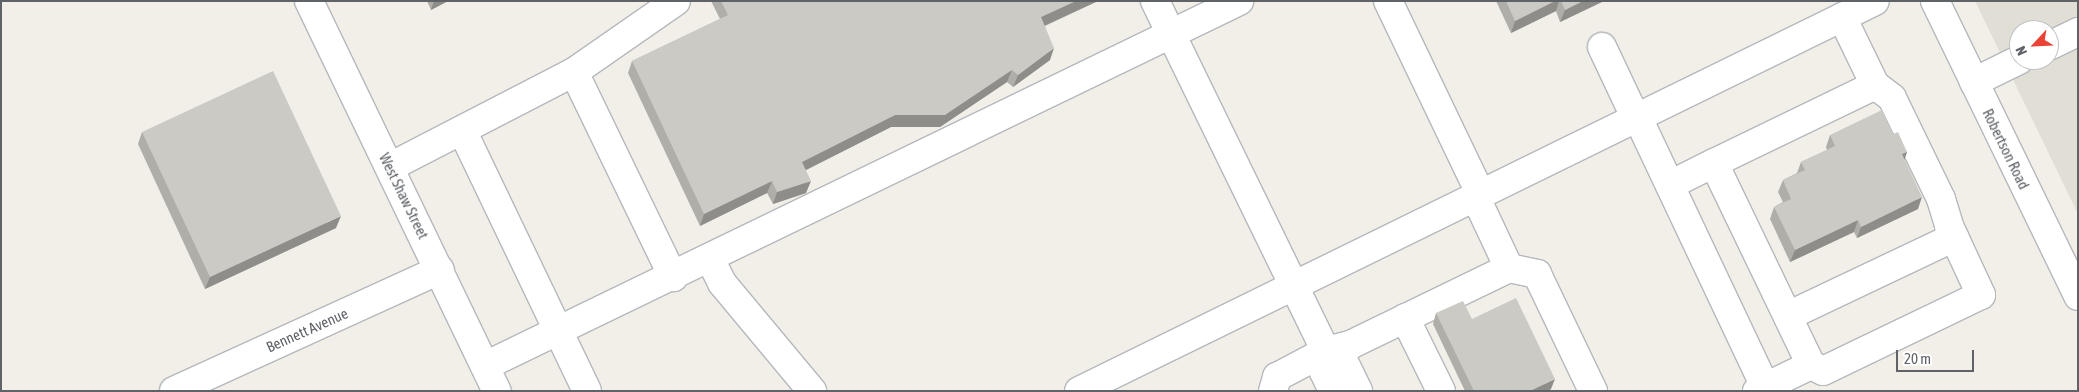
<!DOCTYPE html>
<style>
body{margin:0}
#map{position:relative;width:2079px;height:392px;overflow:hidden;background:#f1efe8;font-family:"Asap Condensed",sans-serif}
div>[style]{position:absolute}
.education>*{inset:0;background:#e1ded6}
.roads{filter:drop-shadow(1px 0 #b5b8bc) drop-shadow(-1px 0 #b5b8bc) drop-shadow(0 1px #b5b8bc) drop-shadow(0 -1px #b5b8bc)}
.minor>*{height:28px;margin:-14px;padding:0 14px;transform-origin:14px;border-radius:14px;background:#fff}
.wall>*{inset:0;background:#afaea9}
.shaded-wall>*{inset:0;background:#8f8d8a}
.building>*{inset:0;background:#cccac5}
span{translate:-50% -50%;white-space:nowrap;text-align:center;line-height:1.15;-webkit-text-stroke:4.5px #fff;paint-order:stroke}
.street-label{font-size:15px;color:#5f6368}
.frame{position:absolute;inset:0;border:2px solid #5f6368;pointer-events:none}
.north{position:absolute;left:2009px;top:20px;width:50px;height:50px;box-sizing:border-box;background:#fff;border:1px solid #bfc1c3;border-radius:50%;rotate:245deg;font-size:14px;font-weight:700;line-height:20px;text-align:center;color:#5f6368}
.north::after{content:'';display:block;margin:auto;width:18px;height:22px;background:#ea4335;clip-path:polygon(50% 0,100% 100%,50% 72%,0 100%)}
.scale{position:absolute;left:1896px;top:350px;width:78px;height:22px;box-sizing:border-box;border:2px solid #5f6368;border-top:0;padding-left:6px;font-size:15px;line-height:18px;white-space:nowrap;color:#5f6368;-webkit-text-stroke:4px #fff;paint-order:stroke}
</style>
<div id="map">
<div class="education">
<div style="clip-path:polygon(evenodd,1975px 1px,2078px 1px,2078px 214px,1975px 1px,2019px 30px,2049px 30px,2049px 60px,2019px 60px,2019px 30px)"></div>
</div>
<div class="roads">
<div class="minor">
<div style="left:309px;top:1px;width:433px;rotate:64.3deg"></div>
<div style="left:1155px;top:1px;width:390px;rotate:64deg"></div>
<div style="left:1388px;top:1px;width:215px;rotate:64.4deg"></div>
<div style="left:1935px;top:1px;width:328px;rotate:64.1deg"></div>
<div style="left:1842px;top:17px;width:76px;rotate:64.1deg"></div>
<div style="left:1875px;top:85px;width:21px;rotate:37deg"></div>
<div style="left:1892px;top:98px;width:112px;rotate:64.1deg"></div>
<div style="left:1941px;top:199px;width:28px;rotate:73deg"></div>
<div style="left:1949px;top:226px;width:76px;rotate:65.1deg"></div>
<div style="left:1981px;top:295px;width:175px;rotate:154.3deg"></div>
<div style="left:1823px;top:371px;width:13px;rotate:-153deg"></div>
<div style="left:1811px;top:365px;width:224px;rotate:-115.7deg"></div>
<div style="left:1714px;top:163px;width:179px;rotate:-25.8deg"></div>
<div style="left:2049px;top:46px;width:32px;rotate:-26deg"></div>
<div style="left:1602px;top:47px;width:80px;rotate:64.7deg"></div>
<div style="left:574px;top:72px;width:228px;rotate:64.2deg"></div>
<div style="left:1974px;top:82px;width:50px;rotate:-26.1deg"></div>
<div style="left:1638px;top:118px;width:302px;rotate:64.7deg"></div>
<div style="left:462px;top:130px;width:289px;rotate:64.4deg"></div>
<div style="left:390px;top:167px;width:207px;rotate:-27.3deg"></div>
<div style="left:574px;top:72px;width:124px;rotate:-34.8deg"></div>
<div style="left:1670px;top:185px;width:49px;rotate:-26.6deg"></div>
<div style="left:710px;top:259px;width:27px;rotate:63deg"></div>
<div style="left:722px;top:283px;width:141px;rotate:50.2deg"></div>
<div style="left:1509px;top:268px;width:29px;rotate:12deg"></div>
<div style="left:1537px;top:274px;width:130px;rotate:64.4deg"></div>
<div style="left:1788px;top:316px;width:184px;rotate:-25.4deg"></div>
<div style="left:1405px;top:318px;width:81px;rotate:63.7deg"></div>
<div style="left:485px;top:366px;width:838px;rotate:-25.83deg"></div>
<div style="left:174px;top:391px;width:292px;rotate:-24.5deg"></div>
<div style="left:1079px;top:391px;width:886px;rotate:-26.1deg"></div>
<div style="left:1273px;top:391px;width:15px;rotate:-74deg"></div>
<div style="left:1277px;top:377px;width:55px;rotate:-28deg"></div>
<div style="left:1326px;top:351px;width:25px;rotate:-14deg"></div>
<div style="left:1350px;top:345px;width:177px;rotate:-25.8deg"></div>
<div style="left:1509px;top:268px;width:77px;rotate:-115.2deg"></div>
<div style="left:1333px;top:391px;width:21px;rotate:-115deg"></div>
<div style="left:1324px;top:372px;width:21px;rotate:-85deg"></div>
<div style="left:1326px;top:351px;width:17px;rotate:24deg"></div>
<div style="left:1342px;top:358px;width:37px;rotate:64deg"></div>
<div style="left:1757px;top:391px;width:60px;rotate:-25.7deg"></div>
</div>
</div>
<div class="wall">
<div style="clip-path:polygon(427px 1px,448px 1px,431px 10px)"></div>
<div style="clip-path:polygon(711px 1px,1098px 1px,1045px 26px,1050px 60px,1013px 87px,1007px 82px,940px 127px,891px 127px,806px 170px,806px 193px,773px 204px,767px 193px,700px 226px,628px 73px,632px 61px,720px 19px)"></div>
<div style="clip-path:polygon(1496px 1px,1604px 1px,1560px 22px,1556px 11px,1511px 33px)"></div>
<div style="clip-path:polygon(142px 132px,336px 228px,205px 289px,138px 144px)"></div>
<div style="clip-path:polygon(1893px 134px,1907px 152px,1904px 160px,1918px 209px,1857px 238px,1854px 232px,1790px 262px,1770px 219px,1774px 207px,1783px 202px,1778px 192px,1783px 180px,1797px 173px,1801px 162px,1827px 150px,1826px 147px,1830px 135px)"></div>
<div style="clip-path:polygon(1436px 313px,1472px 319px,1551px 389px,1548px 391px,1465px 391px,1433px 324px)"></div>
</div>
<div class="shaded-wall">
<div style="clip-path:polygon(434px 1px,448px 1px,431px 10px)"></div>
<div style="clip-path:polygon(1076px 1px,1098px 1px,1037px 29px,1041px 17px)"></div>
<div style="clip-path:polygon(1555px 1px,1559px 1px,1556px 11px,1511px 33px,1515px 21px)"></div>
<div style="clip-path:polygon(1583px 1px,1604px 1px,1560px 22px,1565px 10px)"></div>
<div style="clip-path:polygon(1054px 48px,1050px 60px,1013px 87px,1018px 75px)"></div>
<div style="clip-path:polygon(1012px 70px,1007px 82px,940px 127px,891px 127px,798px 174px,802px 162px,895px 115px)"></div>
<div style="clip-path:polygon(1907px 152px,1903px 164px,1902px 154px)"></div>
<div style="clip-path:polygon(772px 181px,767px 193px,700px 226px,704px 214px)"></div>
<div style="clip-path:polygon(811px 181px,806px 193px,773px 204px,777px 192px)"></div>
<div style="clip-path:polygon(1922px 197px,1918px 209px,1857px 238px,1861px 227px)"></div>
<div style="clip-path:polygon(341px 216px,336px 228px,205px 289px,210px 277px)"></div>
<div style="clip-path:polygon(1858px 220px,1854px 232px,1790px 262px,1795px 250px)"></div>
<div style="clip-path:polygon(1555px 379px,1551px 389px,1548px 391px,1530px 391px)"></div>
</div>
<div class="building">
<div style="clip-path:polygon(721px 1px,1076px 1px,1041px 17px,1054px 48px,1018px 75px,1012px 70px,945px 115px,895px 115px,802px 162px,811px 181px,777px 192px,772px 181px,704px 214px,632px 61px,728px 15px)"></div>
<div style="clip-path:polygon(1506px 1px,1555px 1px,1515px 21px)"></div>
<div style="clip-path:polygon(1561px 1px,1583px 1px,1565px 10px)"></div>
<div style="clip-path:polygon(273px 71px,341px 216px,210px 277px,142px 132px)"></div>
<div style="clip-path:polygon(1882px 110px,1893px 134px,1898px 132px,1907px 152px,1902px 154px,1922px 197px,1861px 227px,1858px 220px,1795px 250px,1774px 207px,1791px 199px,1783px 180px,1805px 170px,1801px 162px,1835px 146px,1830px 135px)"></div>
<div style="clip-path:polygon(1516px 298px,1555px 379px,1530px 391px,1474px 391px,1436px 313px,1463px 301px,1472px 319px)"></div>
</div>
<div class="street-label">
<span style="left:2006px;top:149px;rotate:64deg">Robertson Road</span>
<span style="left:404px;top:196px;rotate:64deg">West Shaw Street</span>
<span style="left:307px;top:330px;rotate:-24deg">Bennett Avenue</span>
</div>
<div class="frame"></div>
<div class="north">N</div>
<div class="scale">20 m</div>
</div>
